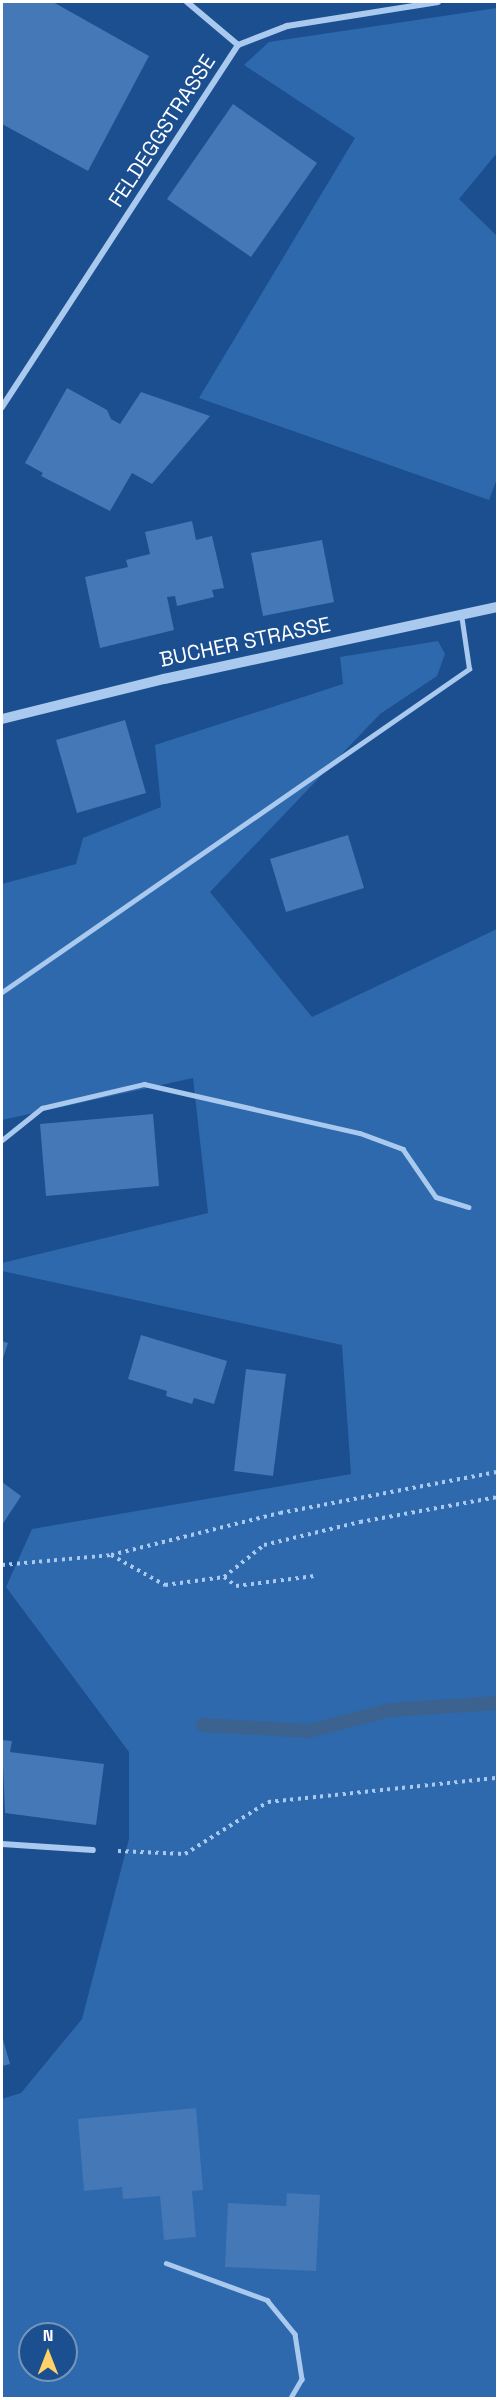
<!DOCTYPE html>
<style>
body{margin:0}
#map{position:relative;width:499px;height:2400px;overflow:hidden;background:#1b4f8f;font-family:"Space Grotesk",sans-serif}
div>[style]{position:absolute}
.green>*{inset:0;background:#2e69ad}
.stream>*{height:14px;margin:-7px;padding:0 7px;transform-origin:7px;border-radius:7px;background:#3c6290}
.building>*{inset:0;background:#4478b7}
.path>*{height:4px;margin-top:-2px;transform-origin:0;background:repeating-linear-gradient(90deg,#a9c9ee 0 3px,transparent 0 7.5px)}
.service>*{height:4.5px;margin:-2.25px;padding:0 2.25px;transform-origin:2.25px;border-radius:2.25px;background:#a9c9ee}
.minor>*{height:6px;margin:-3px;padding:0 3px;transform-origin:3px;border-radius:3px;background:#a9c9ee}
.tertiary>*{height:10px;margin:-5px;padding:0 5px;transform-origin:5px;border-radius:5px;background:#a9c9ee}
span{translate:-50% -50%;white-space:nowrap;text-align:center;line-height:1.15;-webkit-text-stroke:4.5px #1b4f8f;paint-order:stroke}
.street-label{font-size:21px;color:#fff}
.frame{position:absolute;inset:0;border:3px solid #fff;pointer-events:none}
.north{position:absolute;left:18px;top:2322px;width:60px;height:60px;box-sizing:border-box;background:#1b4f8f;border:2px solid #7695bc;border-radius:50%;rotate:0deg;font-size:16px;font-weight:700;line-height:24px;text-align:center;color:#fff}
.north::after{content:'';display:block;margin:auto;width:21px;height:27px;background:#ffd166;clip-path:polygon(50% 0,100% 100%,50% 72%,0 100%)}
</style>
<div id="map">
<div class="green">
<div style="clip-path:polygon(497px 8px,497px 153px,459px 199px,497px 236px,498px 476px,489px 500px,199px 398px,355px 138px,244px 65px,269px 42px)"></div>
<div style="clip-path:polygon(evenodd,438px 641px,445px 654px,437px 676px,380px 714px,210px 892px,312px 1017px,497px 929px,497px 2398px,2px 2398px,2px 2099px,21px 2093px,82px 2019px,129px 1839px,129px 1752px,6px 1587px,32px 1529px,351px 1474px,342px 1345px,2px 1271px,2px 1263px,208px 1213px,193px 1078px,2px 1120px,2px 884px,76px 864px,83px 838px,161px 807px,155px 745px,343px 684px,340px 657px,438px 641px,30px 2334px,66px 2334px,66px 2370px,30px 2370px,30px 2334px)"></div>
</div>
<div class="stream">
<div style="left:203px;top:1725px;width:106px;rotate:3.2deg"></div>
<div style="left:309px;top:1731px;width:84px;rotate:-14.5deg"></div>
<div style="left:390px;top:1710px;width:108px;rotate:-3.7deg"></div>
</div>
<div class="building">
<div style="clip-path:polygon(2px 2px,53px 2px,149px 56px,88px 171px,2px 124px)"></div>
<div style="clip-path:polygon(233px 104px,317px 163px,251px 257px,167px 199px)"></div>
<div style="clip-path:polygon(67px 388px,107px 410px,111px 419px,120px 424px,141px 392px,210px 416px,152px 484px,132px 473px,110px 511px,41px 476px,43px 473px,25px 463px)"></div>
<div style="clip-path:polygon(192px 521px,196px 540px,212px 536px,224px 588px,212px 590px,214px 597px,177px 606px,175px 596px,167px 597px,174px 630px,100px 648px,85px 577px,128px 567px,126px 560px,150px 554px,145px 532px)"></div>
<div style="clip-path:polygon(322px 540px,334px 602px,263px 616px,251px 553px)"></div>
<div style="clip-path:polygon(125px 720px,146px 793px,77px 813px,56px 740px)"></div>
<div style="clip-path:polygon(348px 835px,364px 888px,286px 912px,270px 859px)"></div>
<div style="clip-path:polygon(153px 1114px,159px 1186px,46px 1196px,40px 1124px)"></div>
<div style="clip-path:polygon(141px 1335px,227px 1361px,214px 1404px,194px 1398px,192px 1404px,166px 1396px,167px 1391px,128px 1379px)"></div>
<div style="clip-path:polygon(2px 1341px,8px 1343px,2px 1361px)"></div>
<div style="clip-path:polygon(246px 1369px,286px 1374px,273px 1476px,234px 1471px)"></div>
<div style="clip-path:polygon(2px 1482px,21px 1496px,2px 1525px)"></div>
<div style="clip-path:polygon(2px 1740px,12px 1741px,10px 1752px,104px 1764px,96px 1825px,5px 1813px)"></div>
<div style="clip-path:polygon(2px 2036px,10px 2064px,2px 2066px)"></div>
<div style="clip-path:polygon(196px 2108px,203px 2190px,192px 2191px,196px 2237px,164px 2240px,160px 2196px,123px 2199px,122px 2187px,84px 2191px,78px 2119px)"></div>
<div style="clip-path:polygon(287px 2193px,320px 2195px,316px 2271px,225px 2267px,228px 2203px,286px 2206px)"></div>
</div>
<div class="path">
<div style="left:111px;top:1555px;width:62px;rotate:29.1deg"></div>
<div style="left:165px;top:1585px;width:60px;rotate:-7.7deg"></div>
<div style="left:224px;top:1577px;width:51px;rotate:-38.7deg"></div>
<div style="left:264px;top:1545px;width:99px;rotate:-13.5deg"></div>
<div style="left:360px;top:1522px;width:140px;rotate:-10.3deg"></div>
<div style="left:2px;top:1565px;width:109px;rotate:-5.2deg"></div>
<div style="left:111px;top:1555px;width:174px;rotate:-14deg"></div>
<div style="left:280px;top:1513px;width:222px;rotate:-10.7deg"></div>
<div style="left:224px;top:1577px;width:15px;rotate:37deg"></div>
<div style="left:236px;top:1586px;width:79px;rotate:-7.3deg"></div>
<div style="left:118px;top:1851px;width:67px;rotate:2.6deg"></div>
<div style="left:185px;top:1854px;width:98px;rotate:-32.1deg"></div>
<div style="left:268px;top:1802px;width:231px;rotate:-6deg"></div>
</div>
<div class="service">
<div style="left:2px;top:992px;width:568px;rotate:-34.67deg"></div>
<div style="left:469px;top:669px;width:56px;rotate:-98.3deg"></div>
<div style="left:2px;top:1140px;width:51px;rotate:-38.7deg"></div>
<div style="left:42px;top:1108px;width:105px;rotate:-13.2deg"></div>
<div style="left:144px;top:1084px;width:221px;rotate:12.8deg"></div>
<div style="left:360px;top:1133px;width:46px;rotate:20.4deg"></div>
<div style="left:403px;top:1149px;width:58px;rotate:55.5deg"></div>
<div style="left:436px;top:1197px;width:34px;rotate:17deg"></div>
<div style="left:166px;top:2263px;width:108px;rotate:20.1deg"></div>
<div style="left:267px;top:2300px;width:44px;rotate:50.5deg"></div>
<div style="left:295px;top:2334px;width:46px;rotate:81.2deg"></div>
<div style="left:302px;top:2379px;width:22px;rotate:120deg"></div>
</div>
<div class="minor">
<div style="left:187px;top:2px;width:67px;rotate:40.1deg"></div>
<div style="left:2px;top:407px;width:432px;rotate:-56.9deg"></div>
<div style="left:238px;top:45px;width:53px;rotate:-21.2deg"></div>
<div style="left:287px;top:26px;width:153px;rotate:-9deg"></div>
<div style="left:2px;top:1844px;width:91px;rotate:3.8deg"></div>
</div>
<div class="tertiary">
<div style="left:2px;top:719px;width:167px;rotate:-13.9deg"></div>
<div style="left:164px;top:679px;width:342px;rotate:-12.2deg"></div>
</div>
<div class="street-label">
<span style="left:162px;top:131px;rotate:-57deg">FELDEGGSTRASSE</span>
<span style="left:245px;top:642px;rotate:-12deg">BUCHER STRASSE</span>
</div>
<div class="frame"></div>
<div class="north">N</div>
</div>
